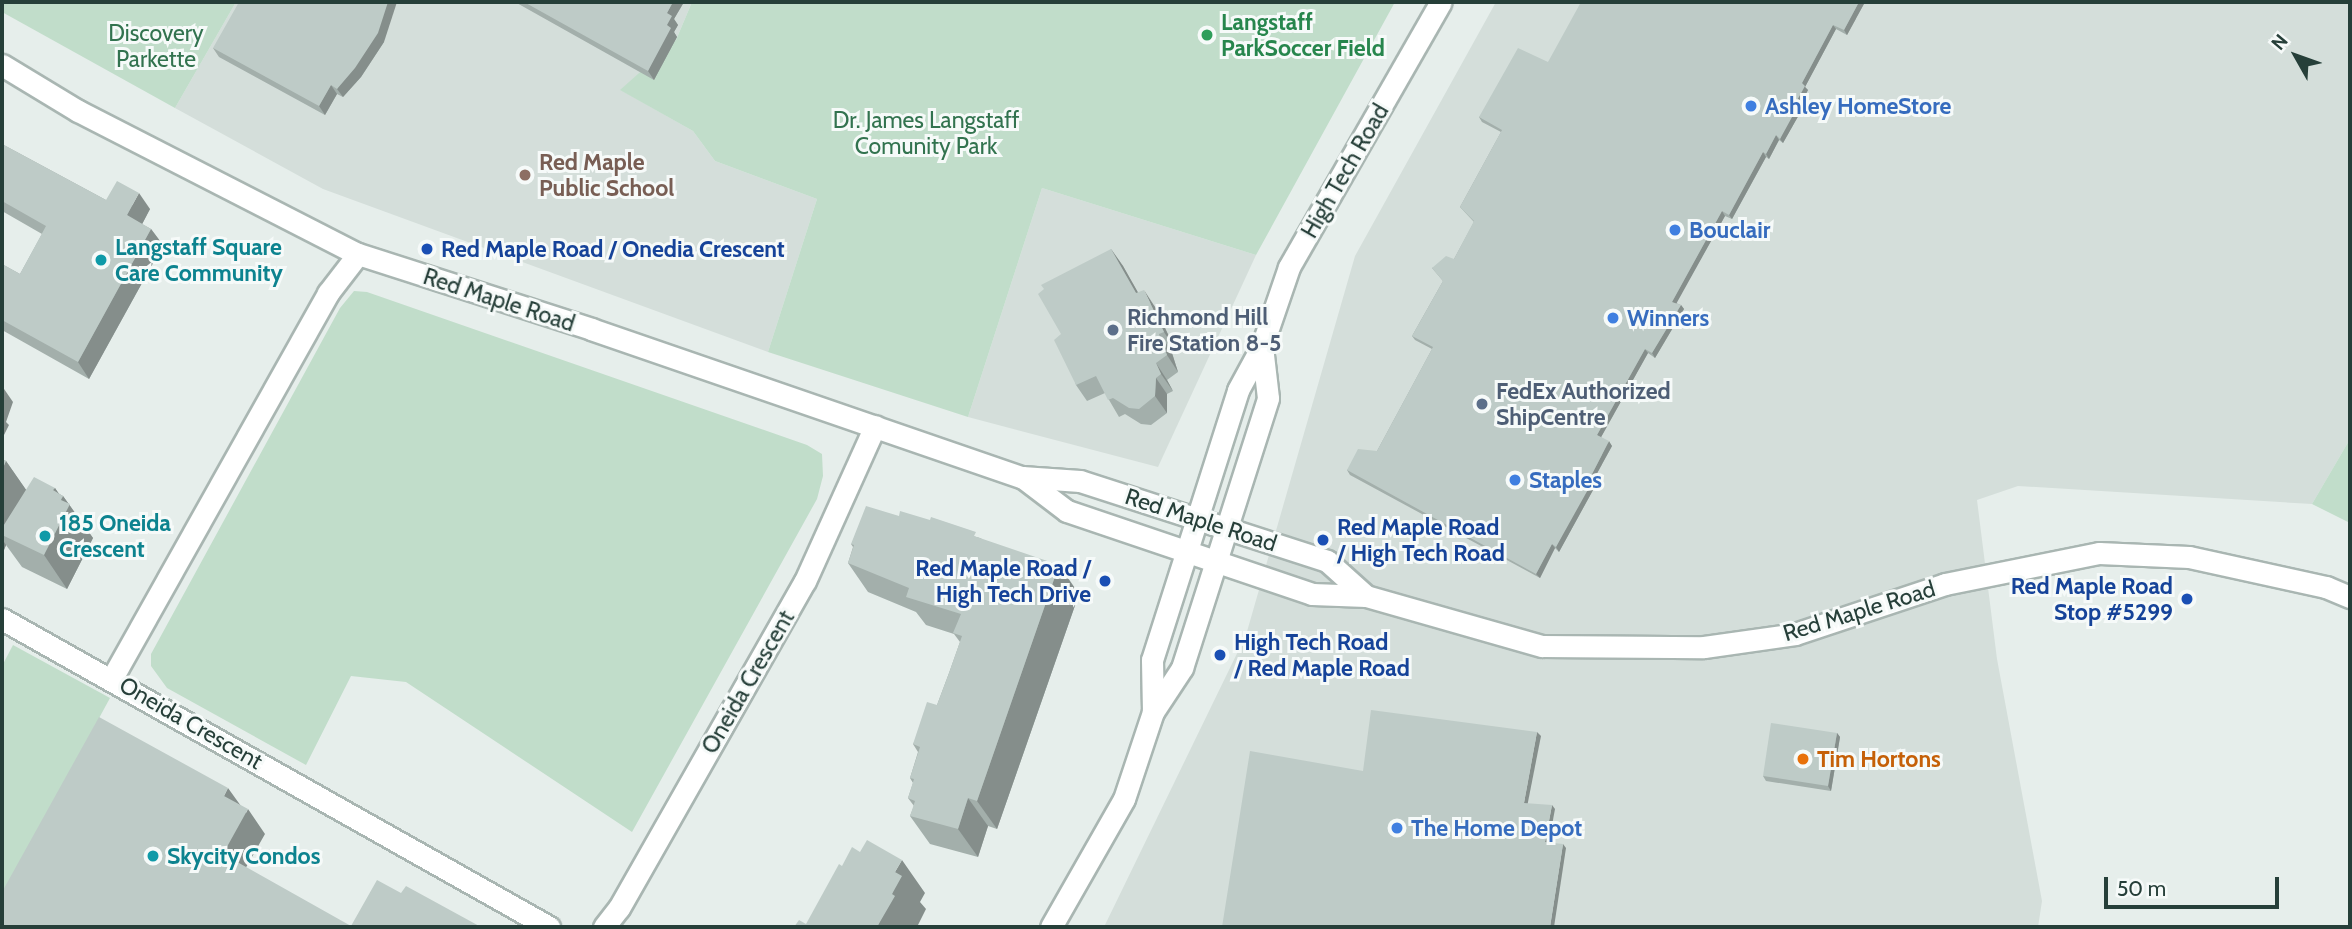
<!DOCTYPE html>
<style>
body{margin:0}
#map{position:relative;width:2352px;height:929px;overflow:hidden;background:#e6eeeb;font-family:Cabin,sans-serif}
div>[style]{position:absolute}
.built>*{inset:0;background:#d4deda}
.green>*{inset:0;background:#c1ddca}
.roads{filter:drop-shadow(2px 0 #a9b6b2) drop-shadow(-2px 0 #a9b6b2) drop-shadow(0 2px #a9b6b2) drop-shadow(0 -2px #a9b6b2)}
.street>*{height:21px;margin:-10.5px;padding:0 10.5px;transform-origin:10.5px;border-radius:10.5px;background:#fff}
.secondary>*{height:21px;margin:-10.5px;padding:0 10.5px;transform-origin:10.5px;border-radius:10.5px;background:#fff}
.wall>*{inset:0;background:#a3afab}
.shaded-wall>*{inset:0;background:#858e8b}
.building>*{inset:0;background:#becbc7}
.dots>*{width:19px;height:19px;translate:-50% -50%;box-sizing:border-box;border:4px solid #f6faf9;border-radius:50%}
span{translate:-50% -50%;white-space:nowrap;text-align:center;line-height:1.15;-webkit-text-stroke:6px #f6faf9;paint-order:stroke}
.leisure-label{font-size:23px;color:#27864d;font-weight:700}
.left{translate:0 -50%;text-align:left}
.park-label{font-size:23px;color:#32734f}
.shop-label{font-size:23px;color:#366cbe;font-weight:700}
.education-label{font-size:23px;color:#785e54;font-weight:700}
.street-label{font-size:23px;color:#263f39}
.culture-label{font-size:23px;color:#0d838f;font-weight:700}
.transit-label{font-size:23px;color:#164399;font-weight:700}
.right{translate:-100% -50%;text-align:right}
.service-label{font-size:23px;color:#4e5e75;font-weight:700}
.food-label{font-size:23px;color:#c56008;font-weight:700}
.frame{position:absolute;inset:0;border:4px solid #263f39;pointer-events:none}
.north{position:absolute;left:2261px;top:21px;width:70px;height:70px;-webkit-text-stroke:5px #f6faf9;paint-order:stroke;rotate:310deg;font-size:19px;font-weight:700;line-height:28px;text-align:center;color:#263f39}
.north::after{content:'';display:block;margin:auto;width:24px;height:32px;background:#263f39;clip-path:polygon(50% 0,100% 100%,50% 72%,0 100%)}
.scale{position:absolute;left:2104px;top:877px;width:175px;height:32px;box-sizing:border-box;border:4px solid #263f39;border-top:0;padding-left:9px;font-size:21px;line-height:24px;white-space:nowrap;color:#263f39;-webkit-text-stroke:5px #f6faf9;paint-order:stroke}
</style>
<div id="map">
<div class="built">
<div style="clip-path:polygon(236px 2px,692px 2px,676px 40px,621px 90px,693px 131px,715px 161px,817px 199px,768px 352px,323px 189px,175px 108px)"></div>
<div style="clip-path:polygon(1496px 2px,2350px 2px,2350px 439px,2312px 504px,2018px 486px,1977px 500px,1997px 659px,2042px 901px,2038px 927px,1104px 927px,1246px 635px,1355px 256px)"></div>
<div style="clip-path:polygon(1042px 188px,1256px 255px,1158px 467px,968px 417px)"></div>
</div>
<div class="green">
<div style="clip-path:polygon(2px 2px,236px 2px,175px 108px,2px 12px)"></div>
<div style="clip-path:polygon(692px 2px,1395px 2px,1256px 255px,1042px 188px,968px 417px,768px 352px,817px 199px,715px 161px,693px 131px,620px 90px,676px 40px)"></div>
<div style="clip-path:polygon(354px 291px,367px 292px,807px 445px,822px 454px,823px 476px,817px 499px,632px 832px,406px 682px,351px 676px,306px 765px,167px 688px,151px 666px,151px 654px,340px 308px)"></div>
<div style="clip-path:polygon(2350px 439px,2350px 523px,2312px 504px)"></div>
<div style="clip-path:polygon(13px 645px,110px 698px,2px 896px,2px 666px)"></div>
</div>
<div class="roads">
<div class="street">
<div style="left:2px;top:619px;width:628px;rotate:29.38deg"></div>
<div style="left:111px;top:680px;width:444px;rotate:-60.7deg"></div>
<div style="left:328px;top:293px;width:49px;rotate:-52.4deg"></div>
<div style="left:604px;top:927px;width:24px;rotate:-52deg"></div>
<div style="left:619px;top:908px;width:376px;rotate:-60.4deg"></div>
<div style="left:805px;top:581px;width:170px;rotate:-65.7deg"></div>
</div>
<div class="secondary">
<div style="left:2px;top:65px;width:89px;rotate:31.2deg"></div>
<div style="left:78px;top:111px;width:314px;rotate:27.1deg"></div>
<div style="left:358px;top:254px;width:245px;rotate:17.8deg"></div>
<div style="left:591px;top:329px;width:456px;rotate:19deg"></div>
<div style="left:1022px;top:477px;width:58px;rotate:3.9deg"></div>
<div style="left:1080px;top:481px;width:260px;rotate:17.9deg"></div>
<div style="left:1327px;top:561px;width:52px;rotate:41.9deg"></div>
<div style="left:1022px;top:477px;width:56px;rotate:37.1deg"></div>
<div style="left:1067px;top:511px;width:259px;rotate:18.7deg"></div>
<div style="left:1312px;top:594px;width:54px;rotate:2.1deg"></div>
<div style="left:1366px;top:596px;width:183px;rotate:15.9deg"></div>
<div style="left:1542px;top:646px;width:162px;rotate:0.4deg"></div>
<div style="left:1704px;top:647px;width:92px;rotate:-8.1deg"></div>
<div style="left:1795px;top:634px;width:158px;rotate:-18.4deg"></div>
<div style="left:1945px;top:584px;width:157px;rotate:-11.4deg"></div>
<div style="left:2099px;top:553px;width:90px;rotate:2.5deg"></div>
<div style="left:2189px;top:557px;width:140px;rotate:12.4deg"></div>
<div style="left:2326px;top:587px;width:26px;rotate:23deg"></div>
<div style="left:1153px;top:712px;width:52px;rotate:-91.1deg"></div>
<div style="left:1152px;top:660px;width:283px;rotate:-72.3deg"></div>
<div style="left:1238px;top:390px;width:50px;rotate:-61.4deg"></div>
<div style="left:1262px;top:346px;width:83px;rotate:-71.1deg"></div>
<div style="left:1289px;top:267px;width:305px;rotate:-60.2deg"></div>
<div style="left:1051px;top:927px;width:147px;rotate:-60.3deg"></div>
<div style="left:1124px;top:799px;width:92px;rotate:-71.6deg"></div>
<div style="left:1153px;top:712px;width:53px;rotate:-56.6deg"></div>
<div style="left:1182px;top:668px;width:283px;rotate:-72.3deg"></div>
<div style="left:1268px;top:398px;width:52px;rotate:-96.6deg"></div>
</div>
</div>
<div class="wall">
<div style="clip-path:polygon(515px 2px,684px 2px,674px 19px,678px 25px,674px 32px,677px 37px,654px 80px)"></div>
<div style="clip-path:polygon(1865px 2px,1847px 35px,1836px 29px,1805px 87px,1808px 90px,1798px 109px,1800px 113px,1783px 143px,1779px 140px,1769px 159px,1766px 157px,1732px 219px,1725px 216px,1676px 303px,1681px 305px,1684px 309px,1655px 358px,1648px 353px,1601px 437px,1612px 446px,1595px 477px,1598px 481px,1559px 552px,1555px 548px,1540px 578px,1350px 475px,1347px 470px,1377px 451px,1432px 349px,1415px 340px,1412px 336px,1443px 281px,1432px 268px,1454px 259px,1474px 222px,1460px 207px,1501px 132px,1482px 122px,1479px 117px,1548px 62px)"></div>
<div style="clip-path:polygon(384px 42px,361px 77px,343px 97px,337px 94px,325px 115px,219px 57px,213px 48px)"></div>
<div style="clip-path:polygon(2px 144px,106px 200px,150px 209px,142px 224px,151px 229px,163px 245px,89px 379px,2px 330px,2px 264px,20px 274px,42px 234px,2px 211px)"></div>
<div style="clip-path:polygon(1111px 249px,1123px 266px,1138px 293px,1155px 307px,1175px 349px,1171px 350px,1178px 372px,1167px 380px,1173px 391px,1167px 394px,1167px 413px,1151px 425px,1141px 424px,1125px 414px,1119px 417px,1105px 393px,1087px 401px,1076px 385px,1061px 334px)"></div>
<div style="clip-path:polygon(2px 459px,6px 461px,26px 490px,55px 488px,58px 493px,63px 496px,93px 538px,67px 589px,22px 567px,6px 545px,2px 555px)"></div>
<div style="clip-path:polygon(899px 516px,980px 538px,1079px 594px,997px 829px,988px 826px,978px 857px,930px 844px,910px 816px,914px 806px,908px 798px,913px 783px,910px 778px,918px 752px,913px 744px,937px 705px,949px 673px,960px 642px,954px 634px,926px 625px,916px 612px,868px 592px,848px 563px,853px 547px,851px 544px)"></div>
<div style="clip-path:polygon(1837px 733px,1840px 737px,1831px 791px,1766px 781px,1763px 776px)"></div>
</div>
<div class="shaded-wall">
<div style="clip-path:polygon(388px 2px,397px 2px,384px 42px,361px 77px,343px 97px,337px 89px)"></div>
<div style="clip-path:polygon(673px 2px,684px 2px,674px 19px,678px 25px,674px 32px,677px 37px,654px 80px,648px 71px,667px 25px,667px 13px)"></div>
<div style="clip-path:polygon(1859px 2px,1865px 2px,1847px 35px,1844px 30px)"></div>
<div style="clip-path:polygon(1833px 25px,1836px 29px,1805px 87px,1808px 90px,1798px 109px,1800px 113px,1783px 143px,1780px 139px,1802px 83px)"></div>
<div style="clip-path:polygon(331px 85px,337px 94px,325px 115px,319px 106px)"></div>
<div style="clip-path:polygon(1776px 135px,1779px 140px,1769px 159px,1766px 154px)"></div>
<div style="clip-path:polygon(1763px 152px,1766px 157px,1732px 219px,1729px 215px)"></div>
<div style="clip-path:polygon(139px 193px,150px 209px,138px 232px,127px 215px)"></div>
<div style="clip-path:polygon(1722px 211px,1725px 216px,1675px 306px,1672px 302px)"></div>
<div style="clip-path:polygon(151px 229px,163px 245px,89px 379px,78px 362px)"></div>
<div style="clip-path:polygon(1111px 249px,1123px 266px,1148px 310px,1136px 293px)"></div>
<div style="clip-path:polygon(1144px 290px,1155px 307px,1175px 349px,1164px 332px)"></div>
<div style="clip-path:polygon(1681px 305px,1684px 309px,1655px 358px,1652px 353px)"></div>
<div style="clip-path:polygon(1159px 334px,1171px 350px,1178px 372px,1167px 355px)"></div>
<div style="clip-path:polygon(1645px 349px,1648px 353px,1600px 439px,1597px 435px)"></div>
<div style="clip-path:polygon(1156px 363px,1167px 380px,1173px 391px,1161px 374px)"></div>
<div style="clip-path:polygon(1156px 378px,1167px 394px,1167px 413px,1155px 396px)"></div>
<div style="clip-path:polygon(2px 386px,13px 402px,6px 422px,9px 425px,2px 439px)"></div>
<div style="clip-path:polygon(1609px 441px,1612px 446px,1595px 477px,1598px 481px,1559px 552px,1556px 547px,1591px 476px)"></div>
<div style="clip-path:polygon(6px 461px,29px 494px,2px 535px,2px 470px)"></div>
<div style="clip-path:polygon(55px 488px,62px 498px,63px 496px,93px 538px,67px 589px,44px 555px,53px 490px)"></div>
<div style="clip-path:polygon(2px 539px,6px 545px,2px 555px)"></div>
<div style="clip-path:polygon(1552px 544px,1555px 548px,1540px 578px,1536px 574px)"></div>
<div style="clip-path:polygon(1059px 565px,1079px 594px,997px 829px,977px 801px)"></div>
<div style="clip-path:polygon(1537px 732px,1541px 736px,1527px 807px,1524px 803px)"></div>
<div style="clip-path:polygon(1837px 733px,1840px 737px,1831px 791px,1828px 786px)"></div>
<div style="clip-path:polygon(228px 788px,246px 813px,248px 809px,265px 834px,240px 878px,223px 854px,224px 796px)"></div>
<div style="clip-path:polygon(968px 798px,988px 826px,978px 857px,958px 829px)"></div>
<div style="clip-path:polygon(1552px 805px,1555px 809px,1548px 847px,1545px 842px)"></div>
<div style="clip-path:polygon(1563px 844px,1566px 848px,1554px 927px,1550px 927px)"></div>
<div style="clip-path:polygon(902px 860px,925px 893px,920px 902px,926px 909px,917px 927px,877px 927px,892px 894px,895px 872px)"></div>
</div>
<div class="building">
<div style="clip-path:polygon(239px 2px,388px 2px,378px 33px,355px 68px,337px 89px,331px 85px,319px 106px,213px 48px)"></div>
<div style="clip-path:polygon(524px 2px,673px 2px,667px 13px,672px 16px,667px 25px,671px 28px,648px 71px)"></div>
<div style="clip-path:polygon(1581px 2px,1859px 2px,1844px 30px,1833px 25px,1802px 83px,1805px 86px,1794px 106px,1797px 108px,1780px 139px,1776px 135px,1766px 154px,1763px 152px,1729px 215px,1722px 211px,1672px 302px,1681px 305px,1652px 353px,1645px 349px,1597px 435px,1609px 441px,1591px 476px,1595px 477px,1556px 547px,1552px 544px,1536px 574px,1347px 470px,1358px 449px,1377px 451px,1433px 347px,1412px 336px,1443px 281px,1432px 268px,1446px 256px,1454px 259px,1474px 221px,1460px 207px,1502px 130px,1479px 117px,1518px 48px,1548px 62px)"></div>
<div style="clip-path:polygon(2px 144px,106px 200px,117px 181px,139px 193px,127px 215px,151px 229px,78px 362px,2px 320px,2px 264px,20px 274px,46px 226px,2px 201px)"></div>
<div style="clip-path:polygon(1111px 249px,1136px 293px,1144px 290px,1164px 332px,1159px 334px,1167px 355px,1156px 363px,1161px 374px,1156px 378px,1155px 396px,1139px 409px,1129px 408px,1113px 398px,1108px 400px,1096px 376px,1076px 385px,1054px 340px,1061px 334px,1038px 294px,1044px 289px,1041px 285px)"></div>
<div style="clip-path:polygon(2px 459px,6px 461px,2px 470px)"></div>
<div style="clip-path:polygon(34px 477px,55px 488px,53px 490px,63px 496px,61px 500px,70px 504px,44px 555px,2px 535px,2px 528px)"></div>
<div style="clip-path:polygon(866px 506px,899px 516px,900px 511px,930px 520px,931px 517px,976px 532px,974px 536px,1059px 565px,977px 801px,968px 798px,958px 829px,910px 816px,915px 801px,908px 798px,914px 779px,910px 778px,920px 747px,913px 744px,927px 702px,937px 705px,949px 673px,962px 636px,953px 633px,961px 614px,906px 597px,909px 588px,848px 563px,854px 545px,851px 544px)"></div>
<div style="clip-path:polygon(1371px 710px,1537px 732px,1524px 803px,1552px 805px,1545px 842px,1563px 844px,1550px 927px,1222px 927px,1250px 751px,1363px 771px)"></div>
<div style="clip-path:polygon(99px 717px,228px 788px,224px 796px,248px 809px,223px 854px,351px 926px,377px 880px,401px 893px,406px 886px,481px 927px,2px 927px,2px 892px)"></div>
<div style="clip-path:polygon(1771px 723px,1837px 733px,1828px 786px,1763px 776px)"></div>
<div style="clip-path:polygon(867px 840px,902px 860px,895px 872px,902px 876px,892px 894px,895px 896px,877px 927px,794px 927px,799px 920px,806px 924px,839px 864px,842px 866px,852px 847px,860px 852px)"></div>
</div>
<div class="dots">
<div style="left:1207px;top:35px;background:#2e9e5b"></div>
<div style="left:1751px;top:106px;background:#3f7fe0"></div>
<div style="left:525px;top:175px;background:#8d6e63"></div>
<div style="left:1675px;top:230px;background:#3f7fe0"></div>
<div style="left:427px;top:249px;background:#1a4fb4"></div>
<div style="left:101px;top:260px;background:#0f9aa8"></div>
<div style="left:1613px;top:318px;background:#3f7fe0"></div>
<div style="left:1113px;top:330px;background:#5c6f8a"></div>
<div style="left:1482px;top:404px;background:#5c6f8a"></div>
<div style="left:1515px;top:480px;background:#3f7fe0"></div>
<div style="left:45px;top:536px;background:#0f9aa8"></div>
<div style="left:1323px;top:540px;background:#1a4fb4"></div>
<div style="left:1105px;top:581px;background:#1a4fb4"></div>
<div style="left:2187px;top:599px;background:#1a4fb4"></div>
<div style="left:1220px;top:655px;background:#1a4fb4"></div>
<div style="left:1803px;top:759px;background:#e8710a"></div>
<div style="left:1397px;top:828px;background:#3f7fe0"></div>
<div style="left:153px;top:856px;background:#0f9aa8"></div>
</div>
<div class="leisure-label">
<span class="left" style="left:1221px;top:35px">Langstaff<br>ParkSoccer Field</span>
</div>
<div class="park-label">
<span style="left:156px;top:46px">Discovery<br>Parkette</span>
<span style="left:926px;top:133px">Dr. James Langstaff<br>Comunity Park</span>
</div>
<div class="shop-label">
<span class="left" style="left:1765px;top:106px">Ashley HomeStore</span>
<span class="left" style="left:1689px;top:230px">Bouclair</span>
<span class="left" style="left:1627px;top:318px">Winners</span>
<span class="left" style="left:1529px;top:480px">Staples</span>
<span class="left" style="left:1411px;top:828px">The Home Depot</span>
</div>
<div class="education-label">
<span class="left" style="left:539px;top:175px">Red Maple<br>Public School</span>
</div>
<div class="street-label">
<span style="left:1345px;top:171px;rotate:-60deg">High Tech Road</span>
<span style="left:499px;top:300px;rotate:18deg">Red Maple Road</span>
<span style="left:1201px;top:520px;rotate:18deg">Red Maple Road</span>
<span style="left:1859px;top:611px;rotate:-17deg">Red Maple Road</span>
<span style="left:748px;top:682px;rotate:-60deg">Oneida Crescent</span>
<span style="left:191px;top:723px;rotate:30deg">Oneida Crescent</span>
</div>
<div class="culture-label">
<span class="left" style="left:115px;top:260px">Langstaff Square<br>Care Community</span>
<span class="left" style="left:59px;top:536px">185 Oneida<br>Crescent</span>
<span class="left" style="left:167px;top:856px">Skycity Condos</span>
</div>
<div class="transit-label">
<span class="left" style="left:441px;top:249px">Red Maple Road / Onedia Crescent</span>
<span class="left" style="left:1337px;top:540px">Red Maple Road<br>/ High Tech Road</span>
<span class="right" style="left:1091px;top:581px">Red Maple Road /<br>High Tech Drive</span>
<span class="right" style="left:2173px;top:599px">Red Maple Road<br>Stop #5299</span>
<span class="left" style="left:1234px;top:655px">High Tech Road<br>/ Red Maple Road</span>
</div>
<div class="service-label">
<span class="left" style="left:1127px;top:330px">Richmond Hill<br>Fire Station 8-5</span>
<span class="left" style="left:1496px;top:404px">FedEx Authorized<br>ShipCentre</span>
</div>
<div class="food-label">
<span class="left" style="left:1817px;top:759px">Tim Hortons</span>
</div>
<div class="frame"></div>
<div class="north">N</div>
<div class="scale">50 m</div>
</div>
